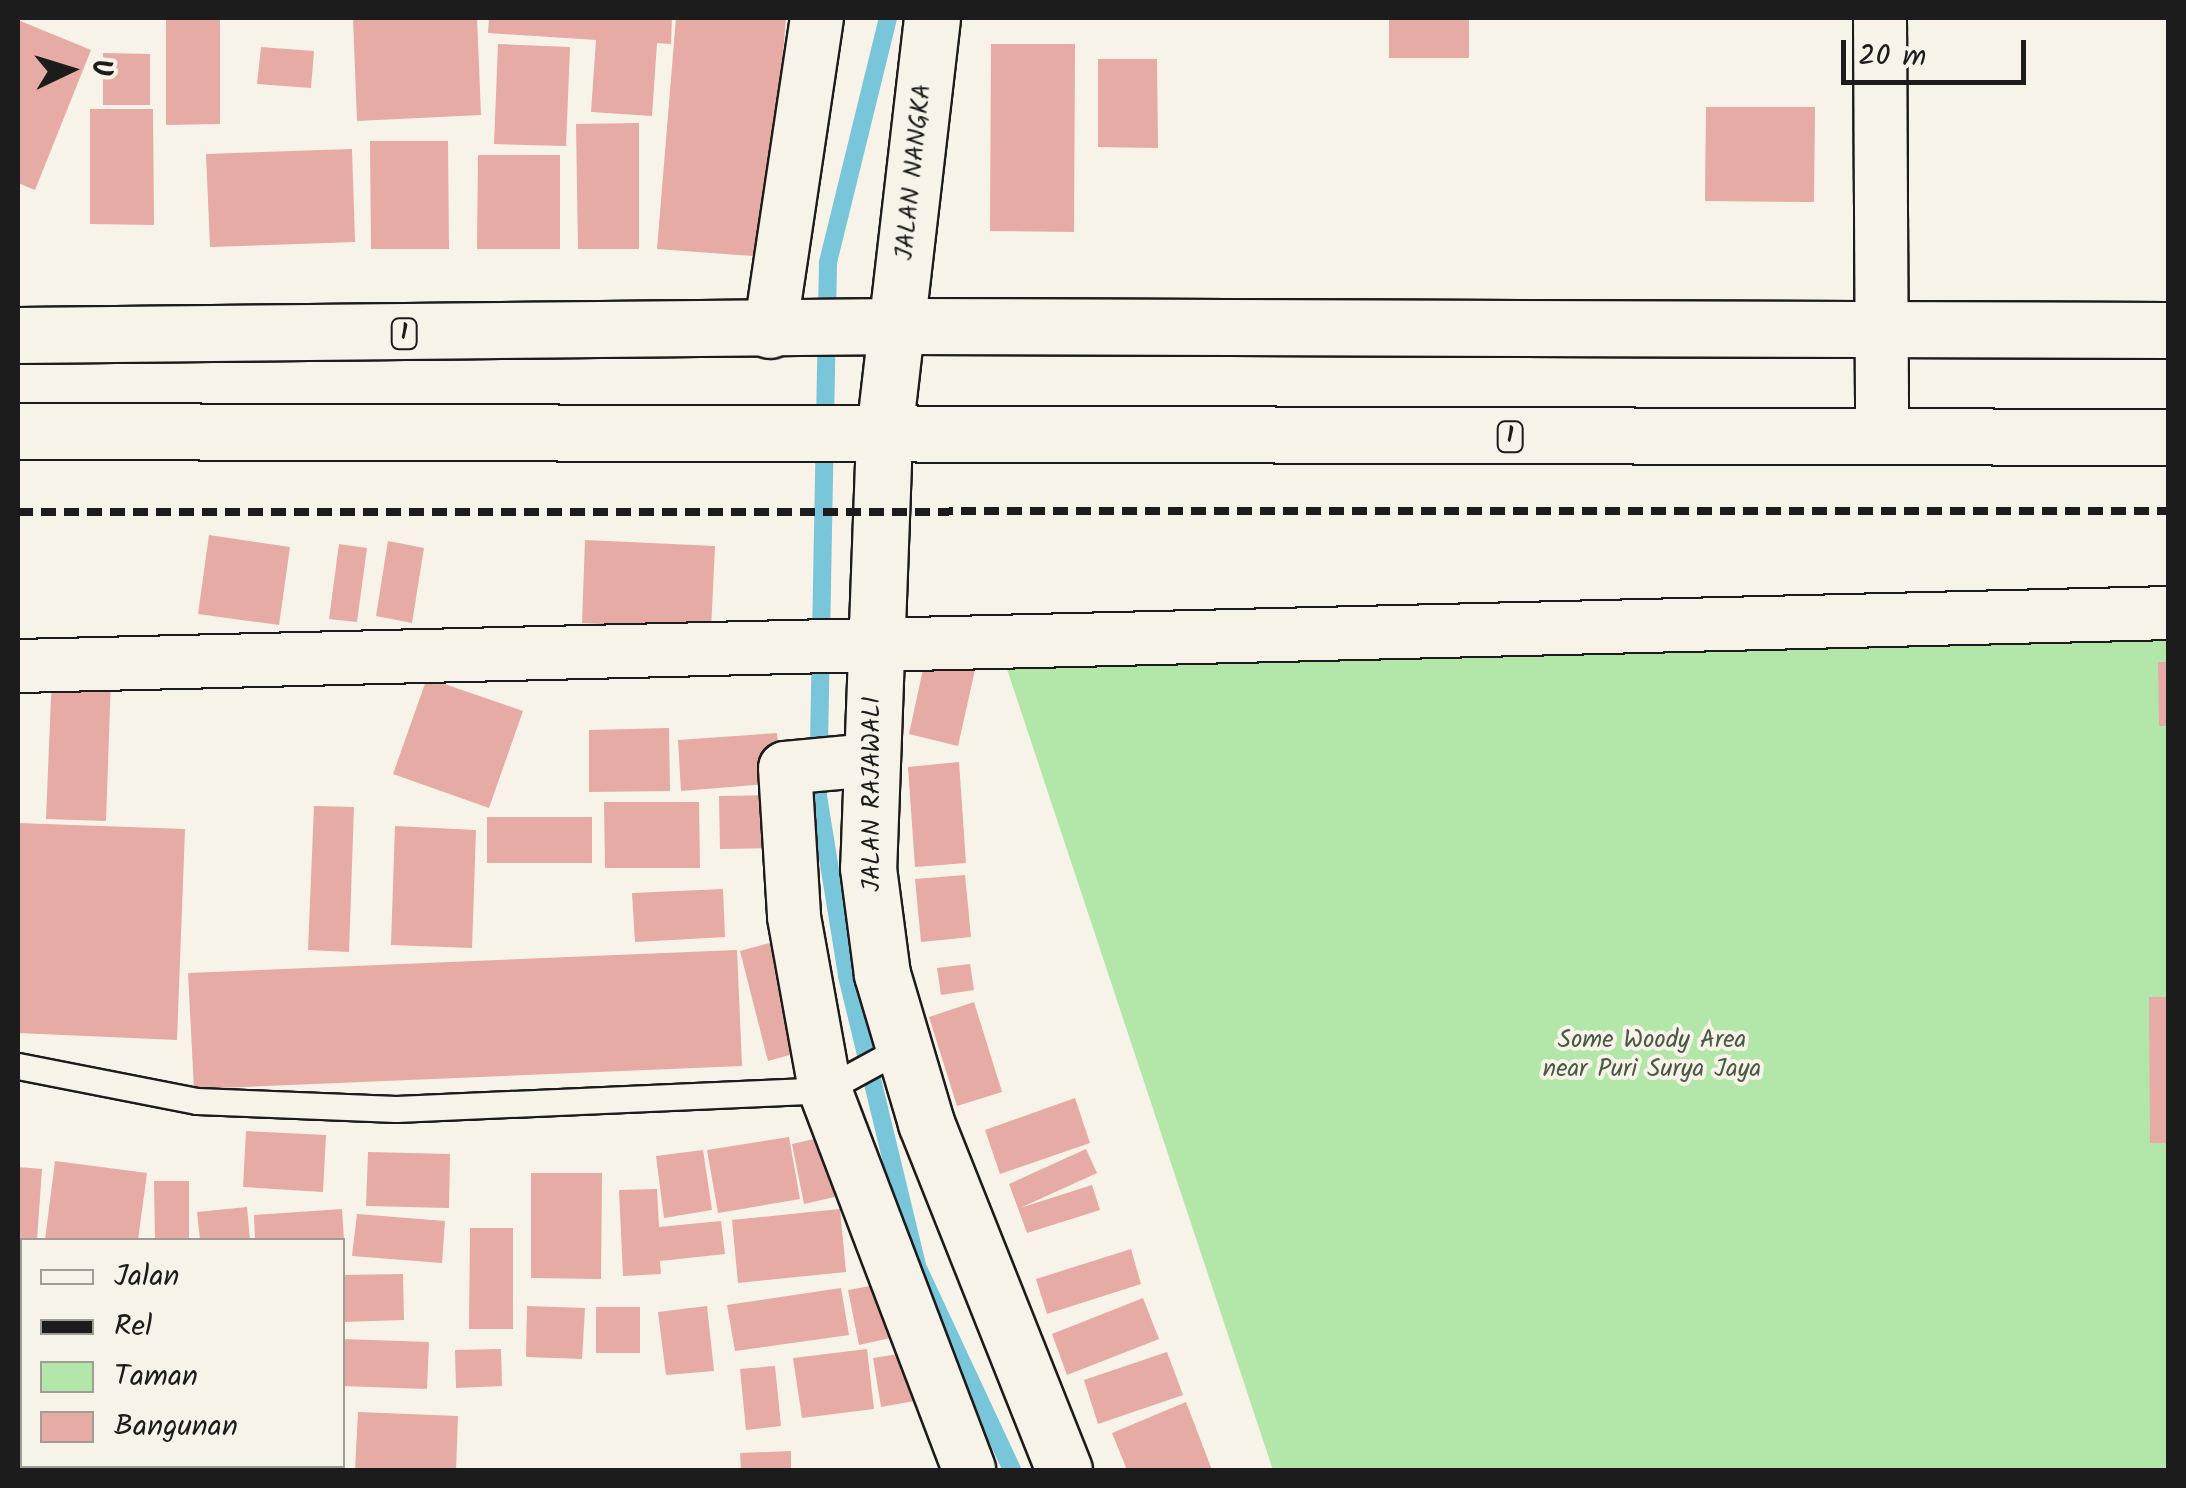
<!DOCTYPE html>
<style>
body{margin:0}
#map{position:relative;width:2186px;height:1488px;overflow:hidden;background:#f7f3e8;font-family:Kalam,sans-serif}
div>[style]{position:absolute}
.green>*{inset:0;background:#b2e7a9}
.stream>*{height:18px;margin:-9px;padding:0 9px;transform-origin:9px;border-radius:9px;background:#79c5d9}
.building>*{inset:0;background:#e6aba4}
.roads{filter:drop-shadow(2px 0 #1c1c1c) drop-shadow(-2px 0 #1c1c1c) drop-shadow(0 2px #1c1c1c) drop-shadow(0 -2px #1c1c1c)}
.lane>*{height:25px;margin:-12.5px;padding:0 12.5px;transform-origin:12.5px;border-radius:12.5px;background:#f7f3e8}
.street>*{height:52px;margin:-26px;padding:0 26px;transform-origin:26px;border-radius:26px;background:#f7f3e8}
.secondary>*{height:55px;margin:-27.5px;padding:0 27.5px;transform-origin:27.5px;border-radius:27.5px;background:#f7f3e8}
.highway>*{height:55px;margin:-27.5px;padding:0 27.5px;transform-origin:27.5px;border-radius:27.5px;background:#f7f3e8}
.rail>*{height:8px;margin-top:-4px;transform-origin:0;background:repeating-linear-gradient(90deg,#1c1c1c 0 15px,transparent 0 23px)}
span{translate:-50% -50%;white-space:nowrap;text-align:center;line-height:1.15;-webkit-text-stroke:8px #f7f3e8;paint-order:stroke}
.shield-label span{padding:2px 8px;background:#f7f3e8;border:2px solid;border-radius:8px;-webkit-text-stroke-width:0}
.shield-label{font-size:22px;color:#1c1c1c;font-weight:700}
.street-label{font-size:25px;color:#1c1c1c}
.park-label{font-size:25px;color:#495946}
.frame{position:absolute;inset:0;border:20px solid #1c1c1c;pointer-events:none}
.legend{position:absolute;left:20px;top:1238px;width:325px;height:230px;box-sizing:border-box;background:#f7f3e8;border:2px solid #9f9d96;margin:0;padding:12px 18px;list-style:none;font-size:30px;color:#1c1c1c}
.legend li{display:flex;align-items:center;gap:20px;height:50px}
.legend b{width:50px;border:2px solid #9f9d96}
.north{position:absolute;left:20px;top:20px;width:100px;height:100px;-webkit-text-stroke:8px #f7f3e8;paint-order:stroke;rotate:86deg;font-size:28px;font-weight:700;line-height:40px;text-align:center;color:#1c1c1c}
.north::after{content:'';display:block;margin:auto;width:35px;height:45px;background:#1c1c1c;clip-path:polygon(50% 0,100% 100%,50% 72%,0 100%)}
.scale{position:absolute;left:1841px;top:40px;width:185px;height:45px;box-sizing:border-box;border:5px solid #1c1c1c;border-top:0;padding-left:12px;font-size:30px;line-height:35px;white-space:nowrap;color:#1c1c1c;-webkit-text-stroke:8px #f7f3e8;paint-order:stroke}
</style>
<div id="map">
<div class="green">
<div style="clip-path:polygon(997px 639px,2168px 639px,2168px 1470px,1273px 1470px)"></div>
</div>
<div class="stream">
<div style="left:888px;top:18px;width:252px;rotate:103.8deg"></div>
<div style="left:828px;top:263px;width:533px;rotate:91.07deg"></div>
<div style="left:818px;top:796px;width:182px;rotate:80.8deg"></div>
<div style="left:847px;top:976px;width:298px;rotate:76.4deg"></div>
<div style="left:917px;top:1266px;width:225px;rotate:65deg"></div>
</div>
<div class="building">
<div style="clip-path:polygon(166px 18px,220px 18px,220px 124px,166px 125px)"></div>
<div style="clip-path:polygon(353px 18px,477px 18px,481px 115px,357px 121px)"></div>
<div style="clip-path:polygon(489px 18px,672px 18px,671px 44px,657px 43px,652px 116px,591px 112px,596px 40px,488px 33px)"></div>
<div style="clip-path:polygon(676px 18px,786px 18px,766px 257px,657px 249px)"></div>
<div style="clip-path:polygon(1389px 18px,1469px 18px,1469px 58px,1389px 58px)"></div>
<div style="clip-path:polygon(18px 20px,91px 50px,35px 190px,18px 183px)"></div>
<div style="clip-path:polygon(498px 44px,570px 47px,566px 146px,494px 144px)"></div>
<div style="clip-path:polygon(991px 44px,1075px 44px,1074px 232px,990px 231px)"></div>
<div style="clip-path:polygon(261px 47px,314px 51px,311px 88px,257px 84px)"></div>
<div style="clip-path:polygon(103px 53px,150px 54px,150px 105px,103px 105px)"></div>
<div style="clip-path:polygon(1098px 59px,1157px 59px,1158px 148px,1098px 147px)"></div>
<div style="clip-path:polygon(1706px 107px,1815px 107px,1814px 202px,1705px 201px)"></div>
<div style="clip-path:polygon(90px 109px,153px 109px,154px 225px,90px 224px)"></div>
<div style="clip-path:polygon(639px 123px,639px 249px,578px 249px,576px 124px)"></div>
<div style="clip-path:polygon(370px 141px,448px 141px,449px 249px,371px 249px)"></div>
<div style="clip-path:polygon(352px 149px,355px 242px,210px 247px,206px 154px)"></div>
<div style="clip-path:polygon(478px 155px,560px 155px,560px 249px,477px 249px)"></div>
<div style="clip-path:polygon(209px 535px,290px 547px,279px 625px,198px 614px)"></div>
<div style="clip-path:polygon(585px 540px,715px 546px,711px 630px,582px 623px)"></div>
<div style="clip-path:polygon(388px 541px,424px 548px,412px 623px,376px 616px)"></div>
<div style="clip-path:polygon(339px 544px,367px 548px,357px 622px,329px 619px)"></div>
<div style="clip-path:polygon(925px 660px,975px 670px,958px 746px,909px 734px)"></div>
<div style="clip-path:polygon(2158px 662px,2168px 662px,2168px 726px,2159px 726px)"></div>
<div style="clip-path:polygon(52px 674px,111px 677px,106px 821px,46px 819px)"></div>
<div style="clip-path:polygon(427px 678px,523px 711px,489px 808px,393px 774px)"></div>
<div style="clip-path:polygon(669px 728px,670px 791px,589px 792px,589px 730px)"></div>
<div style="clip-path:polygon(777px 733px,781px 783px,681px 791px,678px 740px)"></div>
<div style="clip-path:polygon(959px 762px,966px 863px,915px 867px,908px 767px)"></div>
<div style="clip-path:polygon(780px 795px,781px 848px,720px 849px,719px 796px)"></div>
<div style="clip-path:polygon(604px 802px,699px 802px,700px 868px,605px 868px)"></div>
<div style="clip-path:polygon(314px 806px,354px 807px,349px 952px,308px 950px)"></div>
<div style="clip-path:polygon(487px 817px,592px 817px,592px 863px,487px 863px)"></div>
<div style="clip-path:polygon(18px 823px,185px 829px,177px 1040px,18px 1033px)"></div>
<div style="clip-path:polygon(395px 826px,476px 830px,472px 948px,391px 945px)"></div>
<div style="clip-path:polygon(965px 875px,971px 937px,921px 942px,915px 879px)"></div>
<div style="clip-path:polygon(723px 889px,725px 937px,635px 942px,632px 893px)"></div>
<div style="clip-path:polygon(781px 940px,808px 1050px,768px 1061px,740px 951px)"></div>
<div style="clip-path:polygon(737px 950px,742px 1066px,194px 1089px,188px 973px)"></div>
<div style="clip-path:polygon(970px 964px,974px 990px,941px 995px,937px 968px)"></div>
<div style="clip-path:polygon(2149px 997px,2168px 997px,2168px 1143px,2150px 1143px)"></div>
<div style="clip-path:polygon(974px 1002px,1002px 1092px,957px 1106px,929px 1017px)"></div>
<div style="clip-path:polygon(1075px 1098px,1090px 1143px,1000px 1174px,985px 1130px)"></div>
<div style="clip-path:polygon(246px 1131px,326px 1135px,323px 1192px,243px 1187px)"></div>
<div style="clip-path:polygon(840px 1133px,852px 1193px,804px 1204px,792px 1144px)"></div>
<div style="clip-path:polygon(789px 1137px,800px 1199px,718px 1213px,707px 1150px)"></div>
<div style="clip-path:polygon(1086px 1149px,1097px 1173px,1020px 1208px,1092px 1185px,1100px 1210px,1027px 1233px,1009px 1184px)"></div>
<div style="clip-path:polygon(703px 1150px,712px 1210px,664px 1218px,656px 1156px)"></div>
<div style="clip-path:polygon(368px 1152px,450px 1154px,449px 1208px,366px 1206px)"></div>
<div style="clip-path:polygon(55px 1161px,147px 1173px,138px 1240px,45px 1240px)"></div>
<div style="clip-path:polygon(18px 1167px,42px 1169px,37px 1240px,22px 1240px,22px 1291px)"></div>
<div style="clip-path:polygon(531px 1173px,602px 1173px,601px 1279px,531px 1278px)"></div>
<div style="clip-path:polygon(154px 1181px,189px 1181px,189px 1240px,155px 1240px)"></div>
<div style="clip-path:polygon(657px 1189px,659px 1227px,721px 1221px,725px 1254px,660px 1261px,661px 1274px,623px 1276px,619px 1190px)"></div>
<div style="clip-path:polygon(247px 1207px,250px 1240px,200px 1240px,197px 1212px)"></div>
<div style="clip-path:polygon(342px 1209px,344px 1240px,255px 1240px,254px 1215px)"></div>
<div style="clip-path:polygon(840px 1209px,846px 1272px,738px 1283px,732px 1220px)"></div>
<div style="clip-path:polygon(357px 1214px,445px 1221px,442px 1263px,352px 1256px)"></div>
<div style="clip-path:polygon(470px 1228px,513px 1228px,513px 1329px,469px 1329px)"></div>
<div style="clip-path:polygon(1131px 1249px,1141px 1284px,1047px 1314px,1036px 1279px)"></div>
<div style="clip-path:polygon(403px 1274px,404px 1320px,342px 1322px,342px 1275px)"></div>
<div style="clip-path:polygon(897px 1281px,908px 1334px,859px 1345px,848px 1290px)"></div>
<div style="clip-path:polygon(841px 1288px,849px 1335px,735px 1351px,727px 1305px)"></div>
<div style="clip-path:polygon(1143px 1298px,1159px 1339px,1067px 1375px,1052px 1334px)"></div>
<div style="clip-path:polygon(527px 1306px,585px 1308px,582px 1359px,526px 1357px)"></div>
<div style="clip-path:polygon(707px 1306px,714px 1371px,666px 1375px,658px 1312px)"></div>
<div style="clip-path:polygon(596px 1307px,640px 1307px,640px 1353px,596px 1353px)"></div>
<div style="clip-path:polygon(18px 1316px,22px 1316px,18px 1371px)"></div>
<div style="clip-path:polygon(342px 1339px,429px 1342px,427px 1389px,342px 1386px)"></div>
<div style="clip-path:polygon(501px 1349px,502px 1386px,456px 1388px,455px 1350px)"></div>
<div style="clip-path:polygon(867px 1349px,874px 1409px,802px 1418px,793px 1358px)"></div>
<div style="clip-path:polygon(917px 1351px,926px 1399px,881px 1407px,873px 1358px)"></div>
<div style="clip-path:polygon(1167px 1352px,1183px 1395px,1098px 1424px,1084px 1380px)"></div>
<div style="clip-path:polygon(775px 1366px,781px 1426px,746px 1430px,740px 1369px)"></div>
<div style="clip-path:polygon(18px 1389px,22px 1389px,22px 1429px,18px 1429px)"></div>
<div style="clip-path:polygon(1186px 1402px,1212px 1470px,1127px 1470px,1112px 1433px)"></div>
<div style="clip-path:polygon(358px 1412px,458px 1416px,456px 1470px,355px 1470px)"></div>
<div style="clip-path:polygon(791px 1451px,791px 1470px,741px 1470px,740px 1453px)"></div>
</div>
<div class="roads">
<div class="lane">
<div style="left:18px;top:1066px;width:182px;rotate:11.1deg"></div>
<div style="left:197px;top:1101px;width:199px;rotate:2.3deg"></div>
<div style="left:396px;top:1109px;width:429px;rotate:-2.5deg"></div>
<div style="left:825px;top:1090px;width:88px;rotate:-28.6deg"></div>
</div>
<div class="street">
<div style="left:1880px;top:18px;width:419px;rotate:89.7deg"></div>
<div style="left:770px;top:332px;width:317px;rotate:-81.5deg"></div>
<div style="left:18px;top:666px;width:2151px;rotate:-1.41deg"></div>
<div style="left:871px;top:760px;width:86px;rotate:174.7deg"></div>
<div style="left:785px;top:768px;width:149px;rotate:86.5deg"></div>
<div style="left:794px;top:917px;width:176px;rotate:79.8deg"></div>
<div style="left:825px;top:1090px;width:406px;rotate:69.2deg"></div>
<div style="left:313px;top:1470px;width:4px;rotate:-76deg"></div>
</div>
<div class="secondary">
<div style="left:932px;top:18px;width:421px;rotate:96.6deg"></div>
<div style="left:884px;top:436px;width:432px;rotate:92.1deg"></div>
<div style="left:868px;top:868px;width:107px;rotate:82.5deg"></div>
<div style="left:882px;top:974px;width:155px;rotate:73.5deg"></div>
<div style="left:926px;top:1123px;width:373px;rotate:68.3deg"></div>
</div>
<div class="highway">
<div style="left:18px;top:335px;width:881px;rotate:-0.59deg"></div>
<div style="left:899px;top:326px;width:1269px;rotate:0.18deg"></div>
<div style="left:18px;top:431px;width:2150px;rotate:0.16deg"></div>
</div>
</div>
<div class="rail">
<div style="left:18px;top:512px;width:2150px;rotate:-0.03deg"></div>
</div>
<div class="shield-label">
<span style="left:404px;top:334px">1</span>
<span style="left:1510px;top:437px">1</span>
</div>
<div class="street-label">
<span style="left:914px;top:172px;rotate:-84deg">JALAN NANGKA</span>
<span style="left:872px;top:794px;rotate:-90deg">JALAN RAJAWALI</span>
</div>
<div class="park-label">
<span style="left:1652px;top:1055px">Some Woody Area<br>near Puri Surya Jaya</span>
</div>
<div class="frame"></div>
<ul class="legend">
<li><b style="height:12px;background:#f7f3e8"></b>Jalan</li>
<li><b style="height:12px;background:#1c1c1c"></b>Rel</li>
<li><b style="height:28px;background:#b2e7a9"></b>Taman</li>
<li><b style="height:28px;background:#e6aba4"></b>Bangunan</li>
</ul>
<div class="north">U</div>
<div class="scale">20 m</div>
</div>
